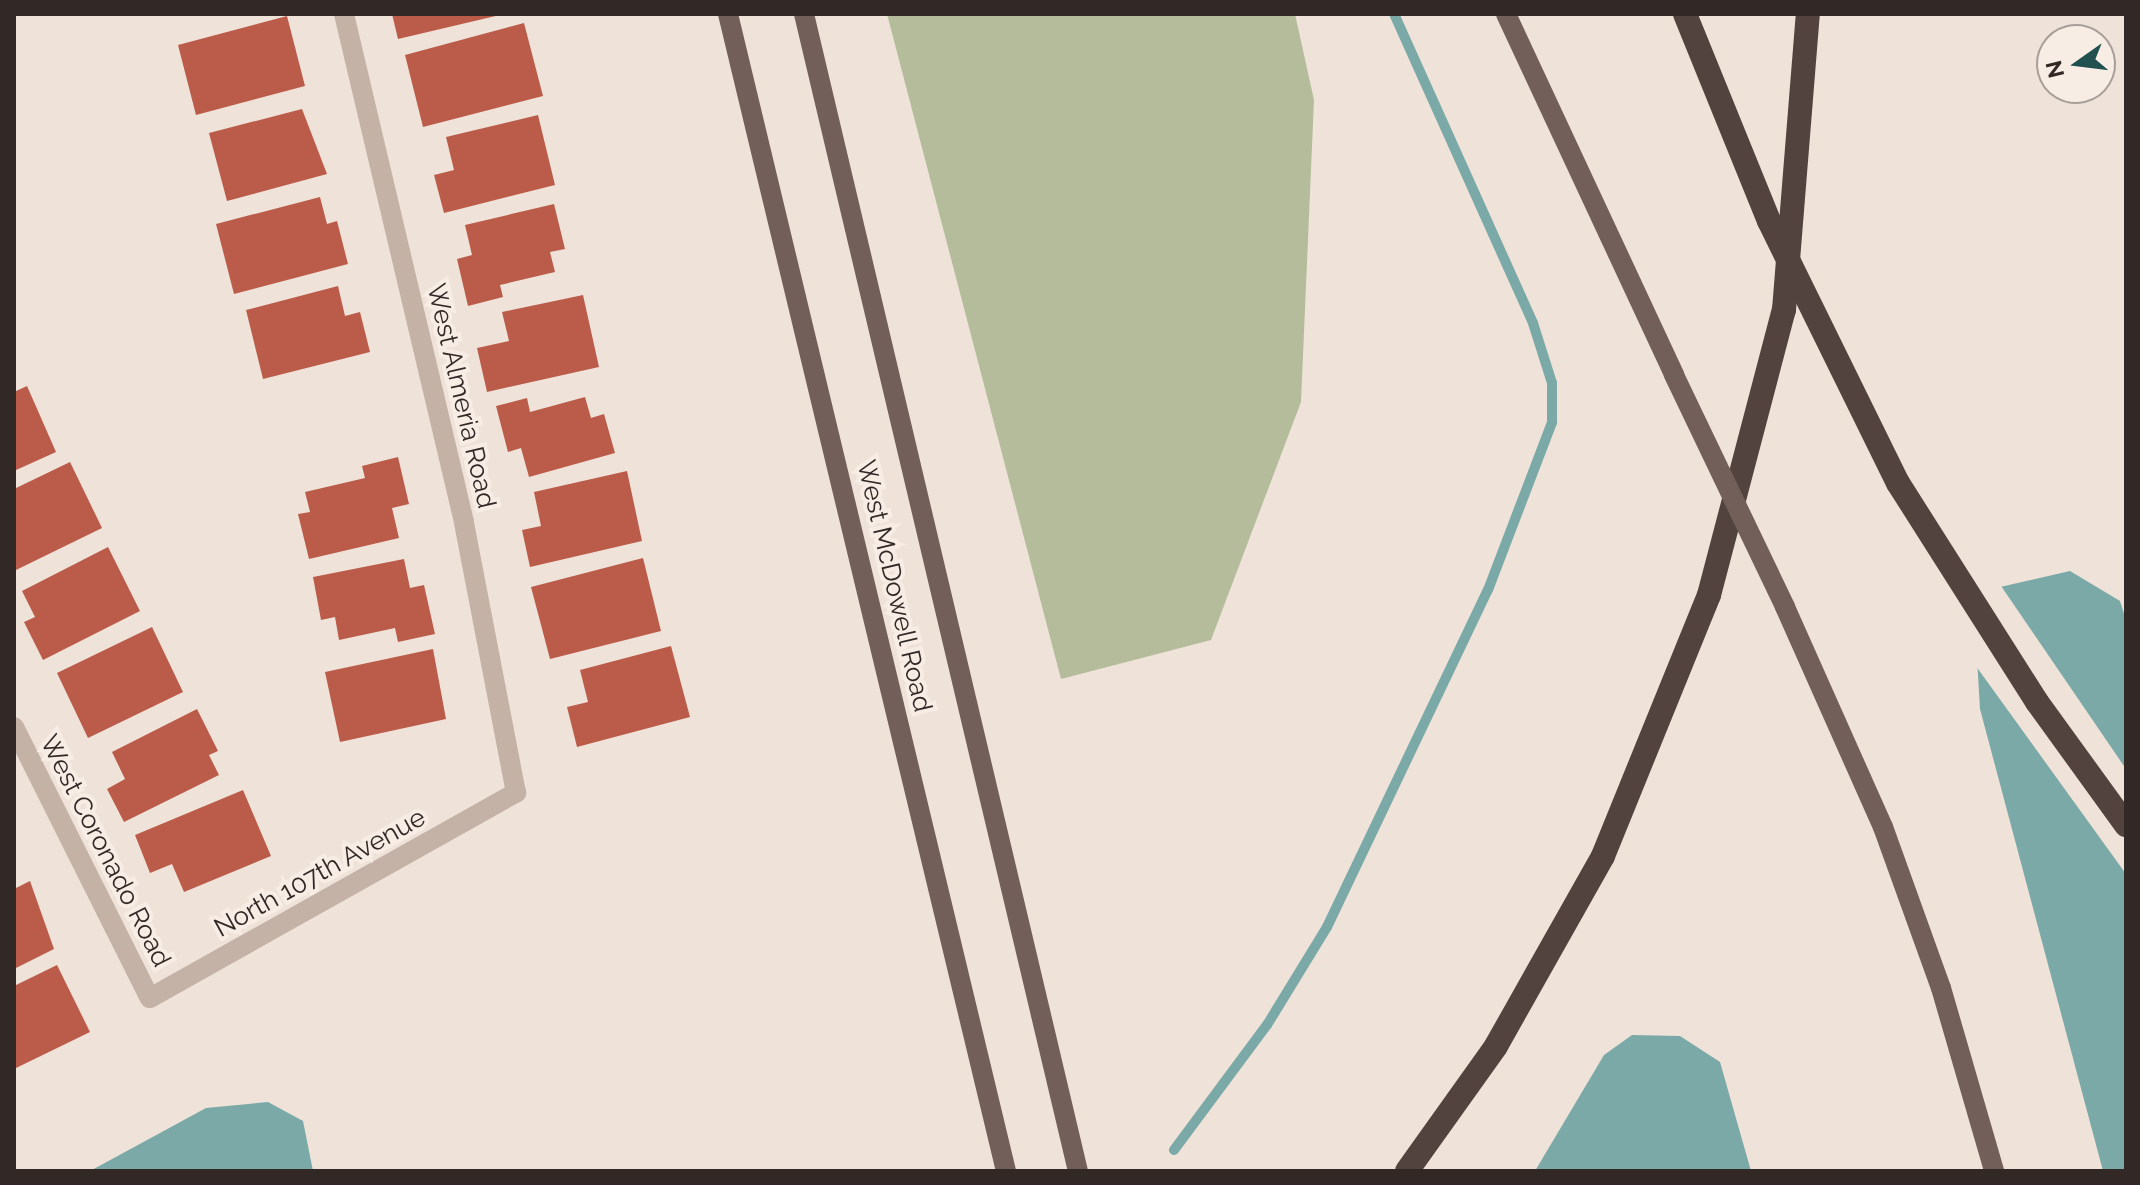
<!DOCTYPE html>
<style>
body{margin:0}
#map{position:relative;width:2140px;height:1185px;overflow:hidden;background:#efe3d9;font-family:Raleway,sans-serif}
div>[style]{position:absolute}
.green>*{inset:0;background:#b4bc9b}
.water>*{inset:0;background:#7ba9a7}
.pier>*{inset:0;background:#efe3d9}
.stream>*{height:10px;margin:-5px;padding:0 5px;transform-origin:5px;border-radius:5px;background:#7ba9a7}
.building>*{inset:0;background:#bb5c4b}
.minor>*{height:20px;margin:-10px;padding:0 10px;transform-origin:10px;border-radius:10px;background:#c5b2a7}
.primary>*{height:20px;margin:-10px;padding:0 10px;transform-origin:10px;border-radius:10px;background:#735f59}
.motorway>*{height:24px;margin:-12px;padding:0 12px;transform-origin:12px;border-radius:12px;background:#53433e}
.primary-bridge>*{height:20px;margin:-10px;padding:0 10px;transform-origin:10px;border-radius:10px;background:#735f59}
.motorway-bridge>*{height:24px;margin:-12px;padding:0 12px;transform-origin:12px;border-radius:12px;background:#53433e}
span{translate:-50% -50%;white-space:nowrap;text-align:center;line-height:1.15;-webkit-text-stroke:8px #f7ede5;paint-order:stroke}
.street-label{font-size:26px;color:#322927}
.frame{position:absolute;inset:0;border:16px solid #322927;pointer-events:none}
.north{position:absolute;left:2036px;top:24px;width:80px;height:80px;box-sizing:border-box;background:#f7ede5;border:2px solid #a89f99;border-radius:50%;rotate:256deg;font-size:22px;font-weight:700;line-height:32px;text-align:center;color:#322927}
.north::after{content:'';display:block;margin:auto;width:28px;height:36px;background:#20504f;clip-path:polygon(50% 0,100% 100%,50% 72%,0 100%)}
</style>
<div id="map">
<div class="green">
<div style="clip-path:polygon(887px 14px,1295px 14px,1314px 100px,1301px 402px,1211px 640px,1061px 679px)"></div>
</div>
<div class="water">
<div style="clip-path:polygon(2070px 571px,2120px 601px,2126px 620px,2126px 1171px,2103px 1171px,1980px 709px,1975px 624px,2000px 587px)"></div>
<div style="clip-path:polygon(1632px 1035px,1680px 1036px,1720px 1062px,1751px 1171px,1535px 1171px,1604px 1055px)"></div>
<div style="clip-path:polygon(268px 1102px,303px 1121px,313px 1171px,90px 1171px,206px 1108px)"></div>
</div>
<div class="pier">
<div style="clip-path:polygon(1999px 583px,2126px 769px,2126px 874px,1973px 662px,1972px 622px)"></div>
</div>
<div class="stream">
<div style="left:1174px;top:1150px;width:156px;rotate:-53.4deg"></div>
<div style="left:1267px;top:1025px;width:115px;rotate:-58.5deg"></div>
<div style="left:1327px;top:927px;width:373px;rotate:-64.5deg"></div>
<div style="left:1488px;top:590px;width:180px;rotate:-69.1deg"></div>
<div style="left:1552px;top:422px;width:39px;rotate:-90deg"></div>
<div style="left:1552px;top:383px;width:63px;rotate:-107.6deg"></div>
<div style="left:1533px;top:323px;width:339px;rotate:-114.2deg"></div>
</div>
<div class="building">
<div style="clip-path:polygon(392px 14px,500px 14px,500px 15px,398px 39px)"></div>
<div style="clip-path:polygon(287px 16px,305px 86px,196px 115px,178px 45px)"></div>
<div style="clip-path:polygon(524px 23px,543px 96px,423px 127px,405px 55px)"></div>
<div style="clip-path:polygon(302px 109px,327px 174px,227px 201px,209px 133px)"></div>
<div style="clip-path:polygon(538px 115px,555px 185px,444px 213px,434px 175px,454px 170px,446px 137px)"></div>
<div style="clip-path:polygon(320px 197px,327px 224px,337px 221px,348px 264px,234px 294px,216px 224px)"></div>
<div style="clip-path:polygon(554px 204px,565px 249px,550px 252px,555px 272px,500px 285px,503px 297px,468px 306px,457px 259px,472px 255px,465px 225px)"></div>
<div style="clip-path:polygon(338px 286px,345px 316px,360px 312px,370px 352px,263px 379px,246px 310px)"></div>
<div style="clip-path:polygon(583px 295px,599px 367px,487px 392px,477px 348px,509px 341px,502px 312px)"></div>
<div style="clip-path:polygon(27px 386px,56px 452px,14px 471px,14px 392px)"></div>
<div style="clip-path:polygon(585px 397px,591px 418px,604px 414px,615px 453px,529px 477px,521px 448px,508px 452px,496px 406px,527px 398px,530px 412px)"></div>
<div style="clip-path:polygon(398px 457px,409px 504px,392px 508px,399px 538px,309px 559px,298px 514px,310px 512px,305px 492px,365px 478px,362px 466px)"></div>
<div style="clip-path:polygon(70px 462px,102px 528px,14px 571px,14px 489px)"></div>
<div style="clip-path:polygon(627px 471px,642px 541px,530px 567px,522px 530px,541px 526px,534px 492px)"></div>
<div style="clip-path:polygon(108px 547px,140px 611px,43px 660px,24px 622px,35px 617px,22px 591px)"></div>
<div style="clip-path:polygon(643px 558px,661px 631px,550px 659px,531px 587px)"></div>
<div style="clip-path:polygon(404px 559px,410px 588px,424px 585px,435px 634px,398px 642px,395px 628px,339px 640px,335px 617px,321px 620px,313px 577px)"></div>
<div style="clip-path:polygon(152px 627px,183px 692px,88px 738px,57px 673px)"></div>
<div style="clip-path:polygon(671px 646px,690px 717px,577px 747px,567px 707px,588px 702px,580px 670px)"></div>
<div style="clip-path:polygon(433px 649px,446px 719px,340px 742px,325px 672px)"></div>
<div style="clip-path:polygon(197px 709px,218px 751px,209px 755px,219px 775px,124px 822px,107px 789px,125px 779px,112px 752px)"></div>
<div style="clip-path:polygon(243px 790px,271px 856px,184px 892px,172px 864px,150px 873px,135px 835px)"></div>
<div style="clip-path:polygon(30px 881px,54px 949px,14px 969px,14px 889px)"></div>
<div style="clip-path:polygon(57px 965px,90px 1032px,14px 1069px,14px 986px)"></div>
</div>
<div class="minor">
<div style="left:14px;top:727px;width:303px;rotate:63.4deg"></div>
<div style="left:150px;top:998px;width:420px;rotate:-29.3deg"></div>
<div style="left:516px;top:793px;width:276px;rotate:-100.9deg"></div>
<div style="left:464px;top:522px;width:522px;rotate:-103.29deg"></div>
</div>
<div class="primary">
<div style="left:728px;top:14px;width:1190px;rotate:76.49deg"></div>
<div style="left:804px;top:14px;width:1189px;rotate:76.68deg"></div>
<div style="left:1506px;top:14px;width:398px;rotate:65deg"></div>
<div style="left:1785px;top:607px;width:241px;rotate:66deg"></div>
<div style="left:1883px;top:827px;width:171px;rotate:70.2deg"></div>
<div style="left:1941px;top:988px;width:191px;rotate:73.8deg"></div>
</div>
<div class="motorway">
<div style="left:1407px;top:1171px;width:153px;rotate:-54.5deg"></div>
<div style="left:1496px;top:1046px;width:218px;rotate:-60.6deg"></div>
<div style="left:1603px;top:856px;width:282px;rotate:-67.9deg"></div>
<div style="left:1709px;top:595px;width:295px;rotate:-75.3deg"></div>
<div style="left:1784px;top:310px;width:297px;rotate:-85.4deg"></div>
</div>
<div class="primary-bridge">
<div style="left:1674px;top:375px;width:257px;rotate:64.4deg"></div>
</div>
<div class="motorway-bridge">
<div style="left:1685px;top:14px;width:223px;rotate:67.9deg"></div>
<div style="left:1769px;top:221px;width:292px;rotate:63.8deg"></div>
<div style="left:1898px;top:483px;width:259px;rotate:57.6deg"></div>
<div style="left:2037px;top:702px;width:152px;rotate:54.1deg"></div>
</div>
<div class="street-label">
<span style="left:461px;top:396px;rotate:77deg">West Almeria Road</span>
<span style="left:894px;top:586px;rotate:77deg">West McDowell Road</span>
<span style="left:105px;top:851px;rotate:63deg">West Coronado Road</span>
<span style="left:320px;top:873px;rotate:-29deg">North 107th Avenue</span>
</div>
<div class="frame"></div>
<div class="north">N</div>
</div>
